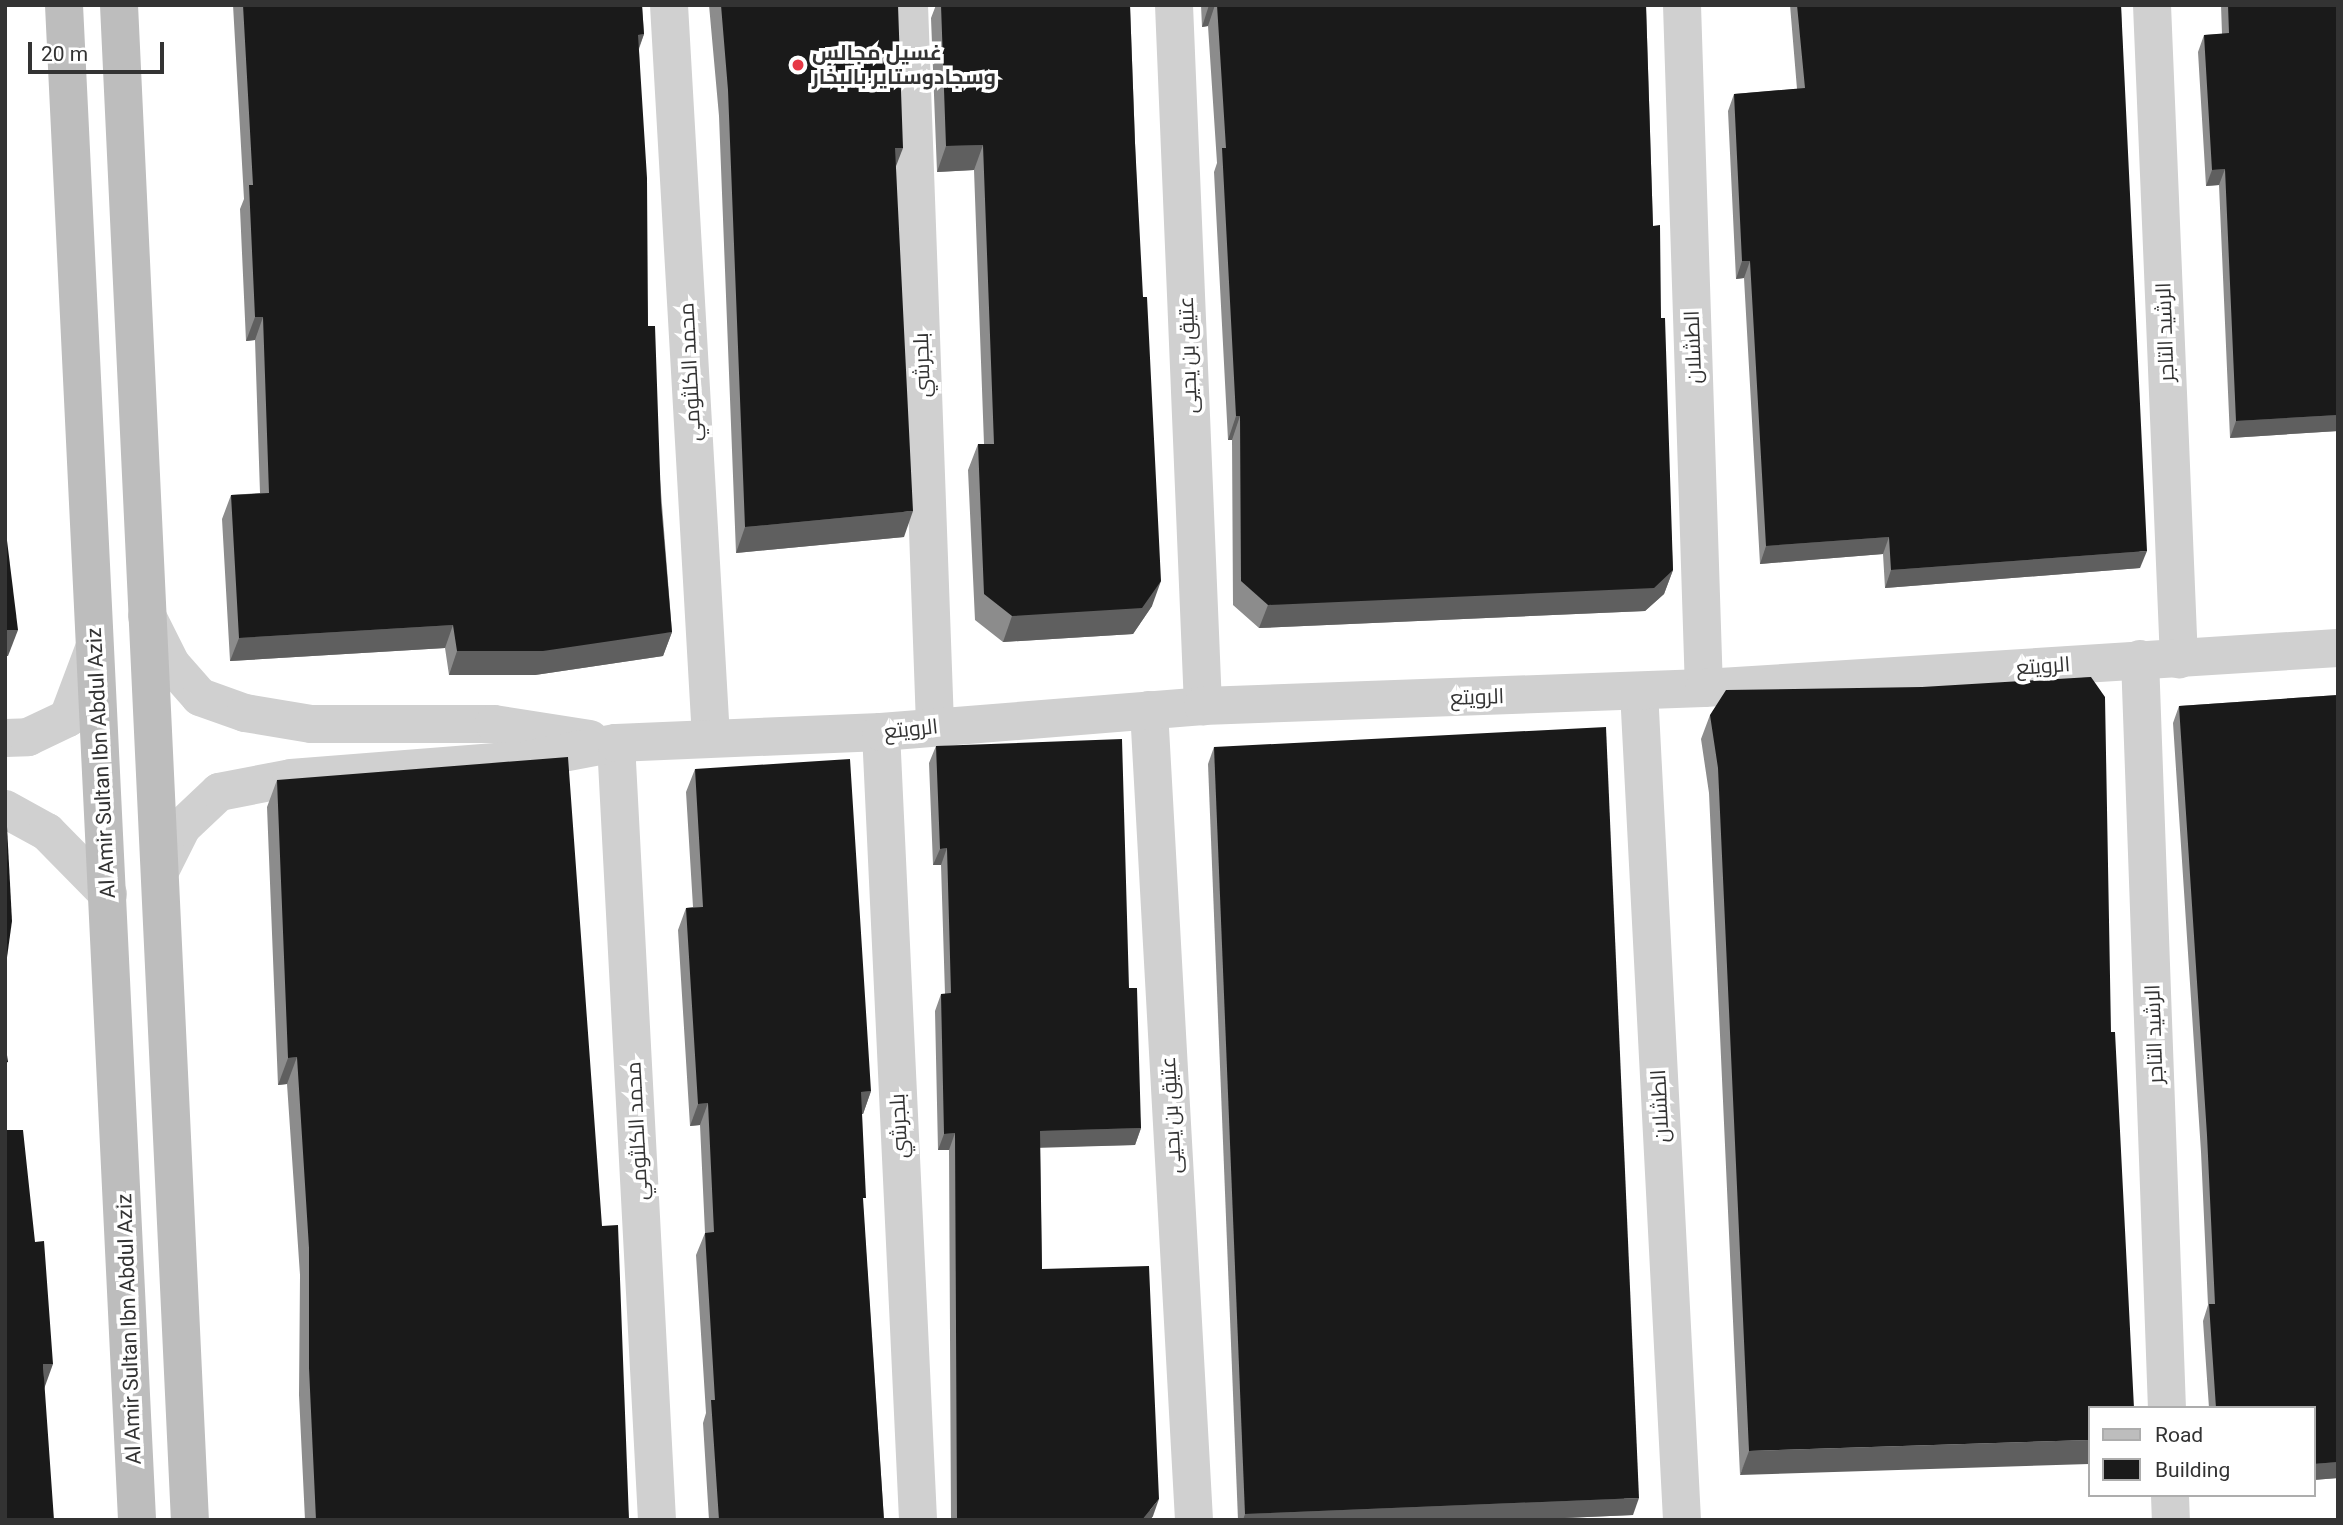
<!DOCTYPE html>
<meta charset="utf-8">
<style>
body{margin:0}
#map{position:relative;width:2343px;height:1525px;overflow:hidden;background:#fff;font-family:Roboto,Cairo,sans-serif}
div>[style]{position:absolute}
.street>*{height:38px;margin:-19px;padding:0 19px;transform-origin:19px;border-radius:19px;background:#d0d0d0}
.secondary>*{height:38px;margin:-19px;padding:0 19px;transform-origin:19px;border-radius:19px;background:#bdbdbd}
.wall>*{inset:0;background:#8c8c8c}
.shaded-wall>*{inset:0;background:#5f5f5f}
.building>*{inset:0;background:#1a1a1a}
.dots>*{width:19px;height:19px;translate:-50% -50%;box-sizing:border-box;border:4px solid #fff;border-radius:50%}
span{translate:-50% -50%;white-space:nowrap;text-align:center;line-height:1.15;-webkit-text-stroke:7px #fff;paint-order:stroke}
.poi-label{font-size:21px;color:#333;font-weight:700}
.left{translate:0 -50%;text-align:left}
.street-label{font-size:21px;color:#333}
.frame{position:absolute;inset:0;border:7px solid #333;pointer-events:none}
.legend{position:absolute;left:2088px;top:1406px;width:228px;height:91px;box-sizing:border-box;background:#fff;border:2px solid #adadad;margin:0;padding:9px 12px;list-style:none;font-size:21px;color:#333}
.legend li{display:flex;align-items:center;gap:14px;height:35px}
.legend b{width:35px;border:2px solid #adadad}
.scale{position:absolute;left:28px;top:42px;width:136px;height:32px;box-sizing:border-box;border:4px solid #333;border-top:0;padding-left:9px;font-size:21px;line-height:24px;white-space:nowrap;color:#333;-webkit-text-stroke:5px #fff;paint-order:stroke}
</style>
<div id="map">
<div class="street">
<div style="left:669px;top:5px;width:734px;rotate:86.72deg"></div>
<div style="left:909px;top:5px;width:721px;rotate:87.93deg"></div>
<div style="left:1174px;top:5px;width:702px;rotate:87.63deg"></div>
<div style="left:1682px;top:5px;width:683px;rotate:88.16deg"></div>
<div style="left:2152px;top:5px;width:655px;rotate:87.64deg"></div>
<div style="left:147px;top:616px;width:54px;rotate:63.4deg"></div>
<div style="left:171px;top:664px;width:44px;rotate:48.7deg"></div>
<div style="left:200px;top:697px;width:48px;rotate:19.6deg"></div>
<div style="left:245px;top:713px;width:67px;rotate:9.5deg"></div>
<div style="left:311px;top:724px;width:183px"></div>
<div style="left:494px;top:724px;width:97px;rotate:8.9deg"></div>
<div style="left:2140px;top:659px;width:749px;rotate:87.94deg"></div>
<div style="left:1639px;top:691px;width:830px;rotate:87.03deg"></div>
<div style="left:1149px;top:710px;width:811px;rotate:86.82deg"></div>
<div style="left:881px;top:732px;width:789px;rotate:87.31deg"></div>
<div style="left:5px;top:738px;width:23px;rotate:-2deg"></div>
<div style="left:28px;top:737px;width:44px;rotate:-25.4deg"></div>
<div style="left:68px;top:718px;width:74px;rotate:-69.4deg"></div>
<div style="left:616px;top:743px;width:778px;rotate:86.98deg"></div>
<div style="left:5px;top:809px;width:48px;rotate:28.7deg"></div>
<div style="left:47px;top:832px;width:87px;rotate:45.5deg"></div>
<div style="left:161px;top:869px;width:47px;rotate:-63.4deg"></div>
<div style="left:182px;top:827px;width:51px;rotate:-43.4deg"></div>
<div style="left:219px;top:792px;width:73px;rotate:-11deg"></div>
<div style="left:291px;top:778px;width:241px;rotate:-4.5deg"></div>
<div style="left:531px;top:759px;width:86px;rotate:-10.7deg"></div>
<div style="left:616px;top:743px;width:265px;rotate:-2.4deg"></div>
<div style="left:881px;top:732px;width:323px;rotate:-4.6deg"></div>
<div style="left:1203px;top:706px;width:501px;rotate:-2.06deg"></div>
<div style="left:1704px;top:688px;width:635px;rotate:-3.61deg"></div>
<div style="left:2170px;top:1495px;width:25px;rotate:88deg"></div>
</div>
<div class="secondary">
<div style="left:64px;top:5px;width:1517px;rotate:87.24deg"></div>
<div style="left:119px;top:5px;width:1517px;rotate:87.32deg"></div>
</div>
<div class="wall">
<div style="clip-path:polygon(233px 5px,642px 5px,644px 34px,639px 49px,648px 326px,672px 632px,663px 656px,535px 675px,449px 675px,445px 648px,230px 661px,222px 519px,231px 495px,260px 493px,255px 340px,246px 341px,240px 209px,244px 199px)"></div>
<div style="clip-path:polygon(709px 5px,898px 5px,896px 167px,904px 537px,736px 553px,719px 116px)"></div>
<div style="clip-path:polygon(936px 5px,1130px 5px,1152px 606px,1133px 634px,1003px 642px,975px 620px,968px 470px,978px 444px,984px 444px,974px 170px,937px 172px,931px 18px)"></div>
<div style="clip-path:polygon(1201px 5px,1646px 5px,1653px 226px,1661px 318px,1673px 570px,1664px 594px,1645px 611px,1259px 628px,1233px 605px,1232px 440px,1228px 440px,1214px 172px,1217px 163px,1208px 26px,1202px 27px)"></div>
<div style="clip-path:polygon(1790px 5px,2121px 5px,2140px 568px,1885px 588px,1883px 554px,1760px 564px,1744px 278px,1736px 279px,1728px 111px,1734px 94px,1797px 89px)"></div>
<div style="clip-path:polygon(2221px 5px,2338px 5px,2338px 431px,2230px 438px,2219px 185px,2206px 186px,2198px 52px,2204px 35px,2222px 34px)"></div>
<div style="clip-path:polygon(2091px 677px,1740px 1475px,1709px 793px,1701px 739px,1710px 715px)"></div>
<div style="clip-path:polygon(2338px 695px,2338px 1478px,2313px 1480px,2313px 1408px,2209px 1408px,2203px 1321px,2208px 1305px,2201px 1152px,2173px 723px,2179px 706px)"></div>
<div style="clip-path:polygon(936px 746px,1129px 988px,1141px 1128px,1135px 1145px,1040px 1147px,1042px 1269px,1153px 1516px,1150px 1520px,951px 1520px,949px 1150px,938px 1150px,935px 1011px,941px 994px,945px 994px,941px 865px,933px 865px,929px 763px)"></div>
<div style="clip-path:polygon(1214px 747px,1633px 1515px,1516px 1520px,1238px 1520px,1208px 764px)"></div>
<div style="clip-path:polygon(695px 769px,871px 1091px,863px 1114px,862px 1114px,863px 1207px,884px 1520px,709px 1520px,703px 1423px,706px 1413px,696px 1255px,705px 1233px,700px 1125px,690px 1126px,678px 930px,686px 908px,693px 907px,686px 792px)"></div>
<div style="clip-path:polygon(277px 780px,602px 1226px,629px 1520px,305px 1520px,299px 1395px,300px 1275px,287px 1084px,278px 1085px,267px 807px)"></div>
</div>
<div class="shaded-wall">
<div style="clip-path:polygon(1209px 5px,1215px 5px,1208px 26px,1202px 27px)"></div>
<div style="clip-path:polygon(644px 34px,635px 58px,638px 35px)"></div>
<div style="clip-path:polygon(983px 145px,974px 170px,937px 172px,946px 146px)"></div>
<div style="clip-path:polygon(895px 148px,903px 148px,893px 174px)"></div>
<div style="clip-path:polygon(2225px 169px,2219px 185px,2206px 186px,2212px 170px)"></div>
<div style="clip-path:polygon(1742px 261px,1750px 261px,1744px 278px,1736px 279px)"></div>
<div style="clip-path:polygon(255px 317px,263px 317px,255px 340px,246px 341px)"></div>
<div style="clip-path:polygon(2338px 415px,2338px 431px,2230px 438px,2236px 421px)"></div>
<div style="clip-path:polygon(1236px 416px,1240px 416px,1232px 440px,1228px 440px)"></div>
<div style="clip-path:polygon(913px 511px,904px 537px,736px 553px,745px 527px)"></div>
<div style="clip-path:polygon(1889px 537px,1883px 554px,1760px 564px,1766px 546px)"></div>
<div style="clip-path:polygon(2147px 551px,2140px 568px,1885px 588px,1891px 570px)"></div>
<div style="clip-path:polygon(1673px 570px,1664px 594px,1645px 611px,1259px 628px,1268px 605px)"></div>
<div style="clip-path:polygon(1161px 581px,1152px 606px,1133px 634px,1003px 642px,1012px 616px)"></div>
<div style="clip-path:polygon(453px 625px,445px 648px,230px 661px,239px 638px)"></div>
<div style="clip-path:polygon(5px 630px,18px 630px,8px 656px,5px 656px)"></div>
<div style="clip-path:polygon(672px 632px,663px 656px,535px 675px,449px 675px,457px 651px)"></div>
<div style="clip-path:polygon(947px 848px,941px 865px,933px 865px,940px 849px)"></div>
<div style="clip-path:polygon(297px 1057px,287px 1084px,278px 1085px,288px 1058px)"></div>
<div style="clip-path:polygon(871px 1091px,863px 1114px,853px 1114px,861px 1092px)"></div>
<div style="clip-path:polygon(708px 1103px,700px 1125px,690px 1126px,698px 1104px)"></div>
<div style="clip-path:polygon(1141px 1128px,1135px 1145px,1034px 1148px,1040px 1131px)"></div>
<div style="clip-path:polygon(955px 1133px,949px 1150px,938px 1150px,944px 1134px)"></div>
<div style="clip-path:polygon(43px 1364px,53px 1364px,44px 1389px)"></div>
<div style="clip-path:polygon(2089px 1440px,2089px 1464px,1740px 1475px,1749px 1451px)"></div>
<div style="clip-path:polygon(2338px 1462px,2338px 1478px,2313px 1480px,2313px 1464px)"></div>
<div style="clip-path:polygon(1639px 1498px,1633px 1515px,1516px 1520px,1243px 1520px,1245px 1514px)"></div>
<div style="clip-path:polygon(1159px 1499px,1153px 1516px,1150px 1520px,1142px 1520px)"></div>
</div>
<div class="building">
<div style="clip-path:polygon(243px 5px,642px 5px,644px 34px,638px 35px,647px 178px,648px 326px,655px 326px,661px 503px,672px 632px,543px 651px,457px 651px,453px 625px,239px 638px,231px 495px,269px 493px,263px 317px,255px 317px,249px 185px,253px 185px)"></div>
<div style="clip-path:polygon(721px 5px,898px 5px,903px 148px,895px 148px,913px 511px,745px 527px,728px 90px)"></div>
<div style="clip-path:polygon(941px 5px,1130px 5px,1135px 143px,1143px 297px,1147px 297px,1161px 581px,1142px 608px,1012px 616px,984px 594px,978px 444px,994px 444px,983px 145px,946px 146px)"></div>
<div style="clip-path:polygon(1217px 5px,1646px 5px,1653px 226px,1660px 225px,1661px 318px,1665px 318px,1673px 570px,1654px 588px,1268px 605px,1241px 581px,1240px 416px,1236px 416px,1222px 148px,1226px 148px)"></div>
<div style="clip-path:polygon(1797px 5px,2121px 5px,2147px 551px,1891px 570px,1889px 537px,1766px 546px,1750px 261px,1742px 261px,1734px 94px,1805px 88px)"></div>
<div style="clip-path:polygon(2228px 5px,2338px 5px,2338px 415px,2236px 421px,2225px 169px,2212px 170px,2204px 35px,2229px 33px)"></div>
<div style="clip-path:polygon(5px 524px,18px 630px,5px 630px)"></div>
<div style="clip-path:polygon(2091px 677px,2105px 697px,2111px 1032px,2115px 1032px,2134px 1408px,2089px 1408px,2089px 1440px,1749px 1451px,1718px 768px,1710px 715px,1726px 690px,1922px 687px)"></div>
<div style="clip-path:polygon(2338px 695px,2338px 1462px,2313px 1464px,2313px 1408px,2216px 1408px,2209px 1304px,2215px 1304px,2207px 1135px,2179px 706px)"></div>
<div style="clip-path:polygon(1606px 727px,1639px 1498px,1245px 1514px,1214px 747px)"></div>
<div style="clip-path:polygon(1122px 739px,1129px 988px,1137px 988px,1141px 1128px,1040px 1131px,1042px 1269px,1149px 1266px,1159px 1499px,1142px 1520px,957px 1520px,955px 1133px,944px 1134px,941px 994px,951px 993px,947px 848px,940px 849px,936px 746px)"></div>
<div style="clip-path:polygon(568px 757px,602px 1226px,618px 1225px,629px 1520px,316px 1520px,309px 1368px,309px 1248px,297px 1057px,288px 1058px,277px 780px)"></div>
<div style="clip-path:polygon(850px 759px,871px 1091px,861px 1092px,866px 1198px,863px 1198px,884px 1520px,719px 1520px,711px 1400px,715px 1400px,705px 1233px,714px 1232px,708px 1103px,698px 1104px,686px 908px,703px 907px,695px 769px)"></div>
<div style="clip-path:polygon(5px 808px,6px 808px,12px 921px,5px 972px)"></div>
<div style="clip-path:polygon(5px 1042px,8px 1062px,5px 1063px)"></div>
<div style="clip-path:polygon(5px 1130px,23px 1130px,35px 1242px,44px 1241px,53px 1364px,43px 1364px,54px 1520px,5px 1520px)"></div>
</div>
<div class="dots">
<div style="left:798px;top:65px;background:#e63946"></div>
</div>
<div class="poi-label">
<span class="left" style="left:812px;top:65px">غسيل مجالس<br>وسجادوستاير بالبخار</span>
</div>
<div class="street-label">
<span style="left:2165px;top:332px;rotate:-92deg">الرشيد التاجر</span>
<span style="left:1693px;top:347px;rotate:-92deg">الطشلان</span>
<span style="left:1188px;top:355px;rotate:-92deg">عتيق بن يحيى</span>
<span style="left:922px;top:365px;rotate:-92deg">بلجرشي</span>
<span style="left:690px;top:372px;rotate:-93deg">محمد الكلثومي</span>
<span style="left:2043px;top:666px;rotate:-4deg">الرويتع</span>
<span style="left:1477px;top:697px;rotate:-2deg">الرويتع</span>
<span style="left:911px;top:729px;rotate:-6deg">الرويتع</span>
<span style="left:101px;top:763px;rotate:-93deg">Al Amir Sultan Ibn Abdul Aziz</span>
<span style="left:2154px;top:1034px;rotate:-92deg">الرشيد التاجر</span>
<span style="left:1660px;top:1106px;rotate:-93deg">الطشلان</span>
<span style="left:1171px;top:1115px;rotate:-93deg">عتيق بن يحيى</span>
<span style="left:899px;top:1126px;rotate:-93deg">بلجرشي</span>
<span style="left:637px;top:1131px;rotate:-93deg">محمد الكلثومي</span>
<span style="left:129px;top:1329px;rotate:-92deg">Al Amir Sultan Ibn Abdul Aziz</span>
</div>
<div class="frame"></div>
<ul class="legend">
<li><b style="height:9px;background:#bdbdbd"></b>Road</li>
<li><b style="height:19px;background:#1a1a1a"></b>Building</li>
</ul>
<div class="scale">20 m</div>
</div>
